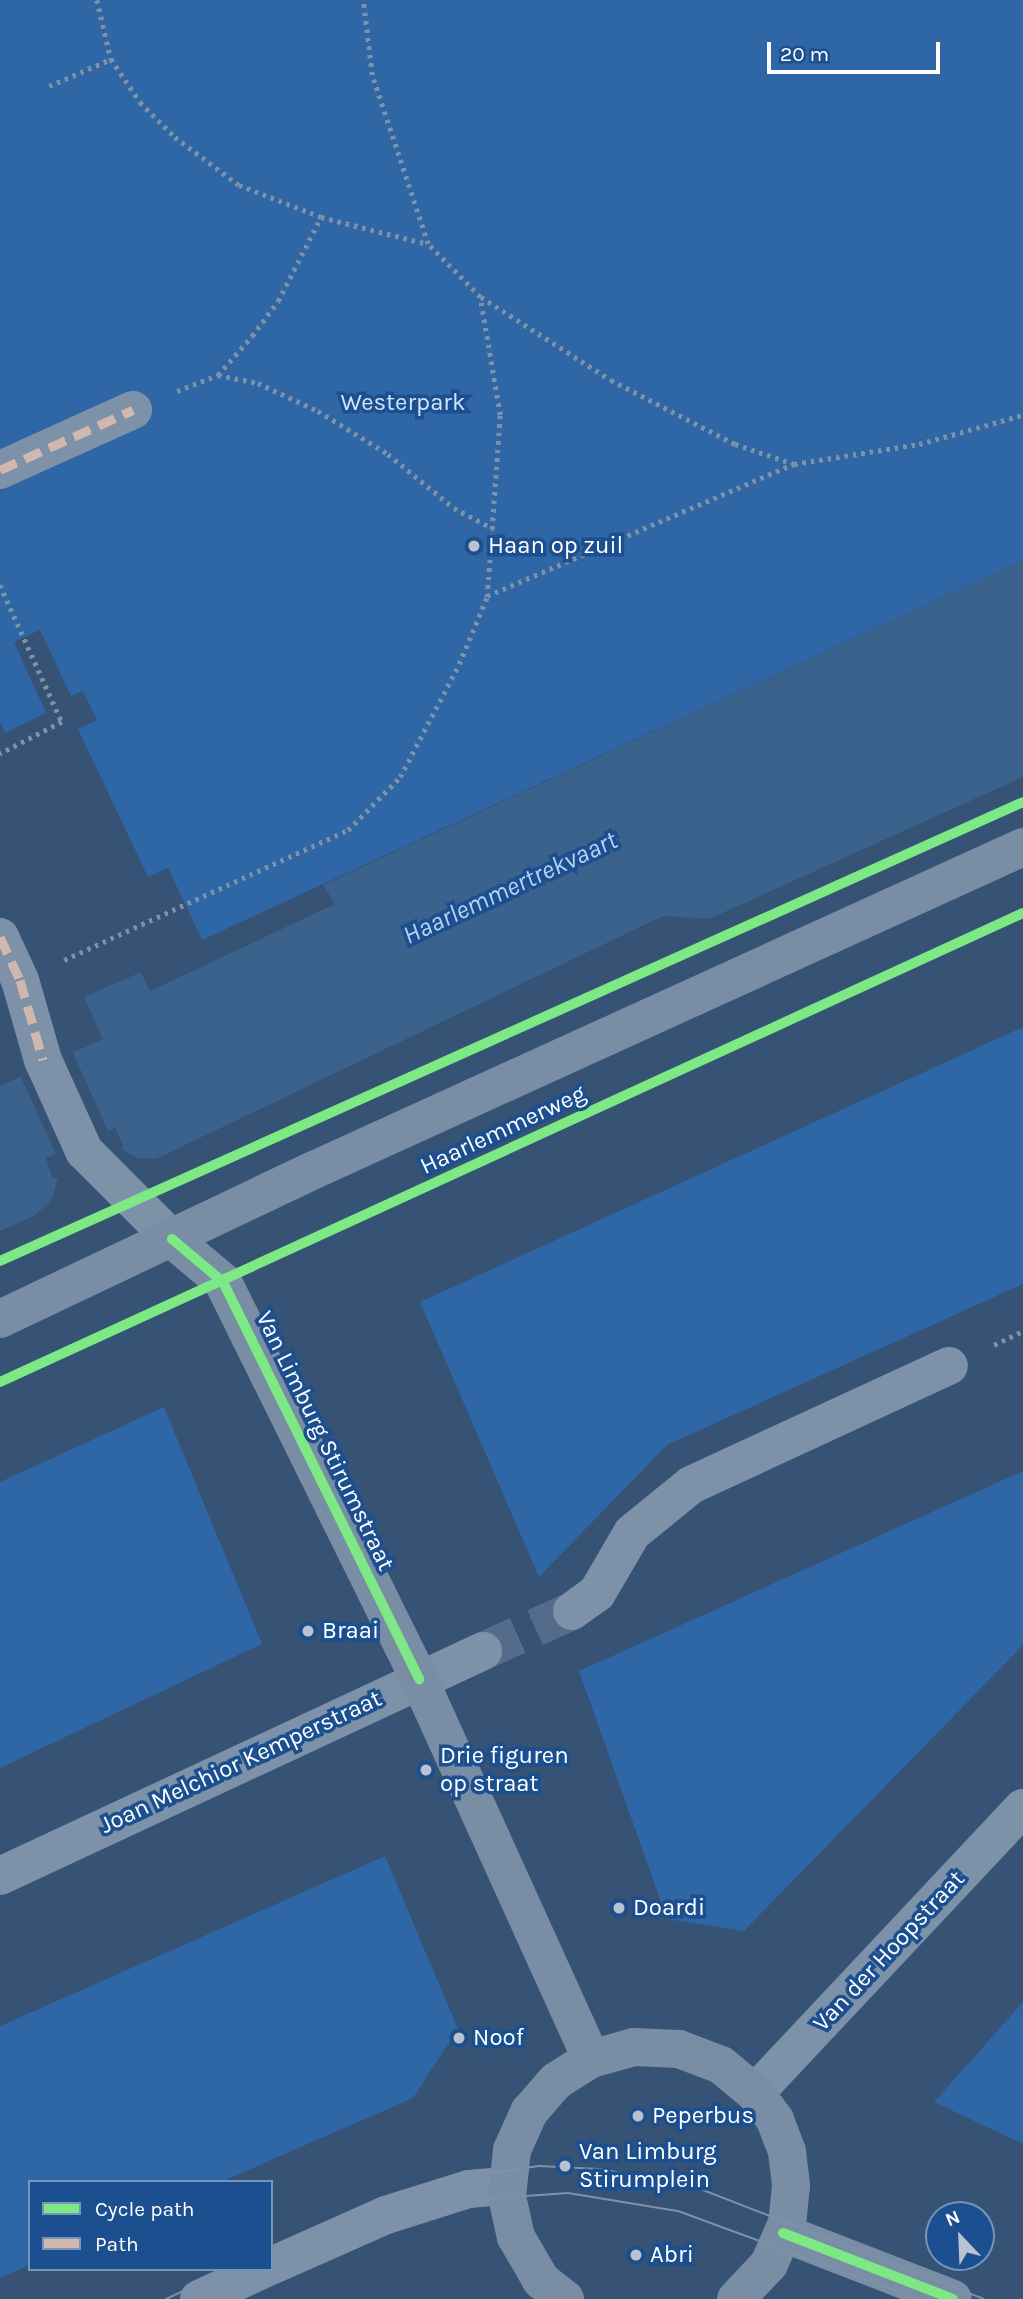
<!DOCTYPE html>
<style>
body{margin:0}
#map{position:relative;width:1023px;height:2299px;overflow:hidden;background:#365274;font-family:Karla,sans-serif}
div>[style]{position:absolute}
.green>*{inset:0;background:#2f66a5}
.water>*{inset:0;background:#3b618d}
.pier>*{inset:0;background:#365274}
.street-tunnel>*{height:38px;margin-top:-19px;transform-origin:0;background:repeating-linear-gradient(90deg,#546c89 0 38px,transparent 0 57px)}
.path>*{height:4.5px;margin-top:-2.25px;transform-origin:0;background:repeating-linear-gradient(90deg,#7d92a8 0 3.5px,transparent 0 8.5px)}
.street>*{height:38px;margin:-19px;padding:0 19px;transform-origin:19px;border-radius:19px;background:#7d92a8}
.secondary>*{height:38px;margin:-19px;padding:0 19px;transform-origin:19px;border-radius:19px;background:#798da4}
.tram>*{height:2px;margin:-1px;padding:0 1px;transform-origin:1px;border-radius:1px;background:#7e92a7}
.quiet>*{height:9px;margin-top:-4.5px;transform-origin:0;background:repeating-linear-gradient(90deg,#d1b7ad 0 18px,transparent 0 27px)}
.cycleway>*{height:10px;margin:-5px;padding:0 5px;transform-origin:5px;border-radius:5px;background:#7ce984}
.dots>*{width:19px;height:19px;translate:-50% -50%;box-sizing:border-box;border:4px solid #1b4f8f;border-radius:50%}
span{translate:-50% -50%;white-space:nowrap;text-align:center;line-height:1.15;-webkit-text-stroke:7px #1b4f8f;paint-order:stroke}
.park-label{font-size:24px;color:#cfe3fa}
.poi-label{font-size:24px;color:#fff}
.left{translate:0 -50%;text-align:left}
.street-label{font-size:24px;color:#fff}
.water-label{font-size:26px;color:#b5d3f5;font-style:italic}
.legend{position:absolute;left:28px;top:2180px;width:245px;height:91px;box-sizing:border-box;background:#1b4f8f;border:2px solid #7695bc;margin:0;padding:9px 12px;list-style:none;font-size:21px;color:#fff}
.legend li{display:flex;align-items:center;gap:14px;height:35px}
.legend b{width:35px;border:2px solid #7695bc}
.north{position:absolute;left:925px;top:2201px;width:70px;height:70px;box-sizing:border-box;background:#1b4f8f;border:2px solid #7695bc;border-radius:50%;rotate:337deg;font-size:19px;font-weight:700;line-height:28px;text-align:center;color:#fff}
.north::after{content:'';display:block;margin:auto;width:24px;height:32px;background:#b9c2ce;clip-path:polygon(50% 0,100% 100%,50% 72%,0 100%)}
.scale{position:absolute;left:767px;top:42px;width:173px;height:32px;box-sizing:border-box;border:4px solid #fff;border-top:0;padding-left:9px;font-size:21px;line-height:24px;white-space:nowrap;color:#fff;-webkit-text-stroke:5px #1b4f8f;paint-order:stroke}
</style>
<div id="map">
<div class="green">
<div style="clip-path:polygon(0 0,1023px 0,1023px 560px,202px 940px,168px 868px,148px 877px,78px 729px,97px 720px,83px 691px,71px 696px,40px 630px,14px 642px,46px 713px,5px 733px,0 722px)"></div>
<div style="clip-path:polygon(1023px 1027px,1023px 1284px,667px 1445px,539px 1577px,420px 1302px)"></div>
<div style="clip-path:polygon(164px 1407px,262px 1644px,0 1768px,0 1482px)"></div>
<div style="clip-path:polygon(1023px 1471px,1023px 1645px,744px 1931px,667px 1919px,579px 1671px)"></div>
<div style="clip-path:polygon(385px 1856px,458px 2029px,413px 2098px,221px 2182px,30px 2182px,30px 2265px,0 2278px,0 2026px)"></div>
<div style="clip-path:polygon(1023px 2002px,1023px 2144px,934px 2102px)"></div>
</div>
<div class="water">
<div style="clip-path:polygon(1023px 560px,1023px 777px,709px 919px,663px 916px,156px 1159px,137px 1158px,121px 1149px,123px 1145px,115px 1128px,46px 1158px,52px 1177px,58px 1178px,51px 1201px,34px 1216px,0 1231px,0 1086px,103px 1039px,84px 997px,141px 972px,150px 991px,335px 904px,323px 885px)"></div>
</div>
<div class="pier">
<div style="clip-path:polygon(73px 1053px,108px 1131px,56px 1154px,21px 1077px)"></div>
</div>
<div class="street-tunnel">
<div style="left:483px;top:1651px;width:98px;rotate:-24.2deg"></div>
</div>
<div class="path">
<div style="left:97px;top:0;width:61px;rotate:76.7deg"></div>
<div style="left:111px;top:59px;width:52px;rotate:56deg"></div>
<div style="left:140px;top:102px;width:49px;rotate:45deg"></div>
<div style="left:175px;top:137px;width:80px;rotate:36.9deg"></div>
<div style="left:239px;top:185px;width:88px;rotate:21.3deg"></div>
<div style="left:321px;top:217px;width:110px;rotate:14.2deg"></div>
<div style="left:49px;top:86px;width:68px;rotate:-23.5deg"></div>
<div style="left:481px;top:297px;width:154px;rotate:32.6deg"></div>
<div style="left:611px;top:380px;width:140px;rotate:27.3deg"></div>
<div style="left:735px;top:444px;width:62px;rotate:18.7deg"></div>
<div style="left:794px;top:464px;width:127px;rotate:-9.1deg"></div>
<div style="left:919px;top:444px;width:108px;rotate:-15.6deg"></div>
<div style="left:218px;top:375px;width:41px;rotate:11.3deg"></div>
<div style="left:258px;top:383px;width:66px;rotate:25deg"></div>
<div style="left:318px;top:411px;width:82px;rotate:31.6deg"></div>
<div style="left:388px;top:454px;width:85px;rotate:39.3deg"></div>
<div style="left:454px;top:508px;width:45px;rotate:27.7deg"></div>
<div style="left:177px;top:391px;width:44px;rotate:-21.3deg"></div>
<div style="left:218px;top:375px;width:52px;rotate:-48.9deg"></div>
<div style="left:252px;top:336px;width:44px;rotate:-53.4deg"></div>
<div style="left:278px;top:301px;width:94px;rotate:-62.9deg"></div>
<div style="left:0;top:585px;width:150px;rotate:65.7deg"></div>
<div style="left:62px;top:722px;width:70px;rotate:152.7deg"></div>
<div style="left:487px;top:596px;width:334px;rotate:-23.3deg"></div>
<div style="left:64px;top:960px;width:312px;rotate:-24.6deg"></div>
<div style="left:348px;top:830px;width:74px;rotate:-45.5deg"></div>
<div style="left:400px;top:777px;width:127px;rotate:-62.4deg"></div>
<div style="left:459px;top:664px;width:73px;rotate:-67.3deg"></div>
<div style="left:487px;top:597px;width:182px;rotate:-85.9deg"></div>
<div style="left:500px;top:415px;width:120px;rotate:-99.6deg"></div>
<div style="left:480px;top:297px;width:74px;rotate:-134.5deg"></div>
<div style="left:428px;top:244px;width:178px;rotate:-108.3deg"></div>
<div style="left:372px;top:75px;width:76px;rotate:-96.8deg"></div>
<div style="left:994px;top:1345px;width:32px;rotate:-26deg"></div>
</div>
<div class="street">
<div style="left:0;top:470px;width:146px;rotate:-24.3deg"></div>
<div style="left:0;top:937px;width:47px;rotate:65.1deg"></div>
<div style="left:20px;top:980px;width:83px;rotate:74deg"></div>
<div style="left:43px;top:1060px;width:100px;rotate:65.7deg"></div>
<div style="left:84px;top:1151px;width:124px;rotate:45deg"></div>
<div style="left:572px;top:1611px;width:31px;rotate:-36deg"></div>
<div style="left:597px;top:1593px;width:69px;rotate:-59.7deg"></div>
<div style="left:632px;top:1533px;width:76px;rotate:-39.1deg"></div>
<div style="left:691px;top:1485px;width:284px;rotate:-24.8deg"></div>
<div style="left:0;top:1876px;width:533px;rotate:-24.98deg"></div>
<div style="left:755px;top:2093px;width:391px;rotate:-46.8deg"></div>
<div style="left:271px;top:2266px;width:126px;rotate:-23.9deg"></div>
<div style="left:386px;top:2215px;width:87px;rotate:-17.4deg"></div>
<div style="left:469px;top:2189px;width:38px;rotate:-5deg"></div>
<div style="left:199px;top:2299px;width:72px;rotate:-24.8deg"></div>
</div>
<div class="secondary">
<div style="left:172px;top:1239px;width:67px;rotate:40.1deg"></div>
<div style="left:223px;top:1282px;width:443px;rotate:63.7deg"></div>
<div style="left:419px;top:1679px;width:417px;rotate:65.6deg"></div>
<div style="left:0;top:1319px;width:348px;rotate:-25.4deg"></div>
<div style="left:314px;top:1170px;width:779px;rotate:-24.49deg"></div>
<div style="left:783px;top:2233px;width:182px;rotate:21.2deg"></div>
<div style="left:565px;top:2299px;width:31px;rotate:-142deg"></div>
<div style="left:541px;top:2280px;width:50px;rotate:-120.2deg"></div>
<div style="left:516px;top:2237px;width:41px;rotate:-102.7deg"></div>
<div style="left:507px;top:2197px;width:47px;rotate:-83.9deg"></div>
<div style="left:512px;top:2150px;width:42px;rotate:-65.9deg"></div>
<div style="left:529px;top:2112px;width:41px;rotate:-48.9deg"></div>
<div style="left:556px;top:2081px;width:41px;rotate:-32.2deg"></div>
<div style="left:591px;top:2059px;width:45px;rotate:-15.6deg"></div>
<div style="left:634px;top:2047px;width:45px;rotate:2.5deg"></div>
<div style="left:679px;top:2049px;width:45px;rotate:20.9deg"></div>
<div style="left:721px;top:2065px;width:44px;rotate:39.5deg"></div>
<div style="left:755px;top:2093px;width:34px;rotate:53deg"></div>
<div style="left:775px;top:2120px;width:34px;rotate:69deg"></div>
<div style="left:787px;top:2152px;width:34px;rotate:83deg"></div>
<div style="left:791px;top:2186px;width:37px;rotate:96deg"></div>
<div style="left:787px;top:2223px;width:45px;rotate:113.7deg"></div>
<div style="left:769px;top:2264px;width:48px;rotate:133.3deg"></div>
</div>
<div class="tram">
<div style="left:271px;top:2251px;width:142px;rotate:-24.6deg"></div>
<div style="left:400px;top:2192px;width:42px;rotate:-16.7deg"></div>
<div style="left:440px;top:2180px;width:100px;rotate:-8deg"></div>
<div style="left:539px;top:2166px;width:60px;rotate:2.9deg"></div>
<div style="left:599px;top:2169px;width:92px;rotate:10deg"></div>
<div style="left:690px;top:2185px;width:315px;rotate:21.2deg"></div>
<div style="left:166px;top:2299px;width:72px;rotate:-24.8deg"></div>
<div style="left:233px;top:2299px;width:129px;rotate:-24.8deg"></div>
<div style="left:350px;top:2245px;width:102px;rotate:-20.8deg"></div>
<div style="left:445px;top:2209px;width:38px;rotate:-15deg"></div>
<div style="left:482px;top:2199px;width:86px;rotate:-4deg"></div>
<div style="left:568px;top:2193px;width:111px;rotate:9.3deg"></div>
<div style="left:678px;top:2211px;width:255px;rotate:20.2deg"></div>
</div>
<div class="quiet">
<div style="left:0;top:470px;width:146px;rotate:-24.3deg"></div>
<div style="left:0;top:937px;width:47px;rotate:65.1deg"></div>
<div style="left:20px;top:980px;width:83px;rotate:74deg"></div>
</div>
<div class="cycleway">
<div style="left:172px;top:1239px;width:67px;rotate:40.1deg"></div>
<div style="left:223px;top:1282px;width:443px;rotate:63.7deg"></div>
<div style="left:0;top:1261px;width:1121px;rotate:-24.16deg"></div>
<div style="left:0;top:1382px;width:1125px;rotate:-24.63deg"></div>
<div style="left:783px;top:2233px;width:182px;rotate:21.2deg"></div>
</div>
<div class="dots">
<div style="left:474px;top:546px;background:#b9c2ce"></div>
<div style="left:308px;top:1631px;background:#b9c2ce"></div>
<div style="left:426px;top:1770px;background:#b9c2ce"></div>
<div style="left:619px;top:1908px;background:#b9c2ce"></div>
<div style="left:459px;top:2038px;background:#b9c2ce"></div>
<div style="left:638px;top:2116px;background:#b9c2ce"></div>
<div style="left:565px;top:2166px;background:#b9c2ce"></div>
<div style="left:636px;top:2255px;background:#b9c2ce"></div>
</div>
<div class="park-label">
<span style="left:403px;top:403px">Westerpark</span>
</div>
<div class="poi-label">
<span class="left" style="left:488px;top:546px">Haan op zuil</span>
<span class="left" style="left:322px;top:1631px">Braai</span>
<span class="left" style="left:440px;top:1770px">Drie figuren<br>op straat</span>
<span class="left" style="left:633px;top:1908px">Doardi</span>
<span class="left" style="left:473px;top:2038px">Noof</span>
<span class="left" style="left:652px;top:2116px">Peperbus</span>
<span class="left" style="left:579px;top:2166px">Van Limburg<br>Stirumplein</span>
<span class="left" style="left:650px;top:2255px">Abri</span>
</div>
<div class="street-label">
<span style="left:503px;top:1130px;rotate:-25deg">Haarlemmerweg</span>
<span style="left:325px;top:1441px;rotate:64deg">Van Limburg Stirumstraat</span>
<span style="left:241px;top:1762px;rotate:-25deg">Joan Melchior Kemperstraat</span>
<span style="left:889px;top:1951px;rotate:-47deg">Van der Hoopstraat</span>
</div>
<div class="water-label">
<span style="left:510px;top:888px;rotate:-25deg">Haarlemmertrekvaart</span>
</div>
<ul class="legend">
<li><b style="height:9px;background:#7ce984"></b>Cycle path</li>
<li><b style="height:9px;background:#d1b7ad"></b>Path</li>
</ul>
<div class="north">N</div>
<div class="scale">20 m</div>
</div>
